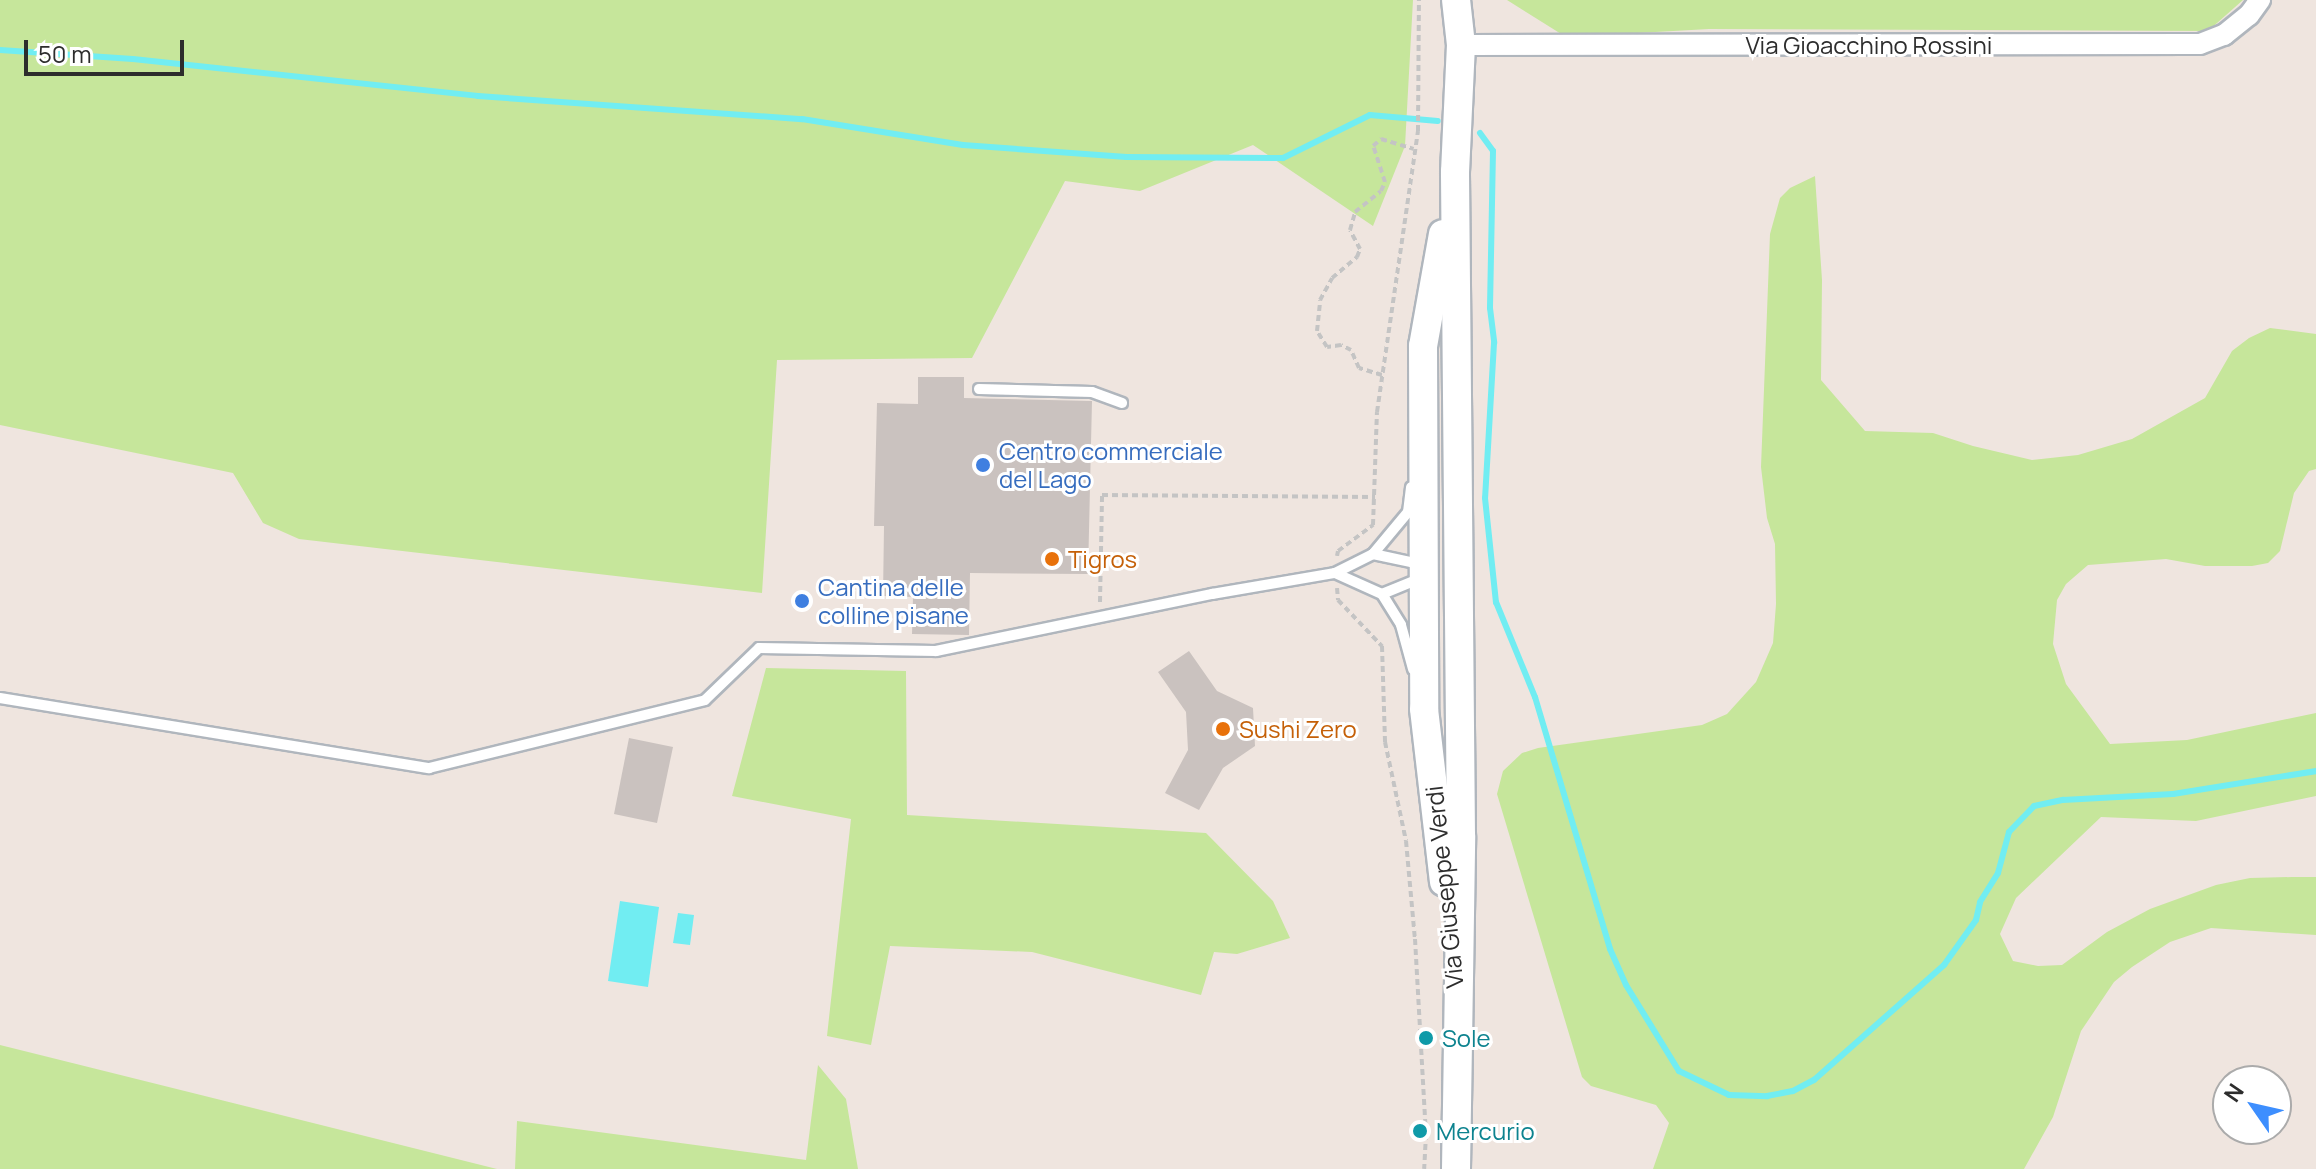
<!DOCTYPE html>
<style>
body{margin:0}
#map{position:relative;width:2316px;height:1169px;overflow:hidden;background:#efe5df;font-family:Manrope,sans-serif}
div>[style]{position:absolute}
.green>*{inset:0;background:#c6e69b}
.water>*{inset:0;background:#71edf2}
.stream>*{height:6px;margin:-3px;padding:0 3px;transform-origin:3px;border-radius:3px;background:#71edf2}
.building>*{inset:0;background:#cac2bf}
.path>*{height:4px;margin-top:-2px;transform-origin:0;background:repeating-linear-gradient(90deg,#c4c4c4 0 6px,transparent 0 10px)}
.roads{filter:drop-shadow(2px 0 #b0b6bd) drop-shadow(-2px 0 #b0b6bd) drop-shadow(0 2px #b0b6bd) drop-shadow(0 -2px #b0b6bd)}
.service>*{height:10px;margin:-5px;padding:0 5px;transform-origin:5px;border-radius:5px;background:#fff}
.minor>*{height:20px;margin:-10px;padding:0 10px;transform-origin:10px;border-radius:10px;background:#fff}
.secondary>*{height:28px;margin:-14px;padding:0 14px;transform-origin:14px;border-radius:14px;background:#fff}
.dots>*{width:22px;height:22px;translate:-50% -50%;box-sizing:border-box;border:4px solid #fff;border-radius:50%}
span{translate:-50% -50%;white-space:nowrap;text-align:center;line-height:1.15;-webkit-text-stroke:6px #fff;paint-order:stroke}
.street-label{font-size:24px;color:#2d2d2d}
.shop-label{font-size:24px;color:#366cbe}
.left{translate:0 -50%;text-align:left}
.food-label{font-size:24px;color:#c56008}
.culture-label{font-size:24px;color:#0d838f}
.north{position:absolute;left:2212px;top:1065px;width:80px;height:80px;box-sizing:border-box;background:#fff;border:2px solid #ababab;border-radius:50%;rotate:304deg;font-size:22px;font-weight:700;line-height:32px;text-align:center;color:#2d2d2d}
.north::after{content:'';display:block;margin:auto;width:28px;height:36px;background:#3d8efe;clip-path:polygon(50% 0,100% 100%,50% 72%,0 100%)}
.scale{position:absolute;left:24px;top:40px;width:160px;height:36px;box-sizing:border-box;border:4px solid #2d2d2d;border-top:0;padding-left:10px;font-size:24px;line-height:28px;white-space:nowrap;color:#2d2d2d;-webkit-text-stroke:6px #fff;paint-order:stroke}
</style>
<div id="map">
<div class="green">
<div style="clip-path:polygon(0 0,1413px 0,1405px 146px,1373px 226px,1253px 145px,1140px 191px,1065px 181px,972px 358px,777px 360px,762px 593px,299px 539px,263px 523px,233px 473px,0 425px)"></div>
<div style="clip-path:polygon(1507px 0,2243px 0,2208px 31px,1709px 29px,1566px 37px)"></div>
<div style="clip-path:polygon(1815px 176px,1822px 280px,1821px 380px,1865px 431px,1933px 433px,1973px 446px,2032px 460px,2078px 455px,2132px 439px,2205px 398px,2232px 351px,2249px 338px,2270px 328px,2316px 334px,2316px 469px,2309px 471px,2294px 493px,2280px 551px,2268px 563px,2252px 566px,2205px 566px,2166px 559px,2088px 565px,2066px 584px,2057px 600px,2053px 644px,2066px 684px,2110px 744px,2187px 740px,2316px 713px,2316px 796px,2196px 821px,2101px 817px,2016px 898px,2000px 934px,2013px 961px,2038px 966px,2062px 965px,2107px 932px,2150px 909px,2216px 885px,2250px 878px,2292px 877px,2316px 877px,2316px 935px,2211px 928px,2170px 942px,2132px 967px,2114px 982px,2081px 1031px,2053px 1117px,2024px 1169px,1653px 1169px,1669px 1123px,1656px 1105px,1591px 1086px,1582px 1077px,1497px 794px,1503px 771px,1522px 753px,1538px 748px,1702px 725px,1727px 714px,1756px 682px,1773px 643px,1776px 604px,1775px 544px,1767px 518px,1761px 467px,1770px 234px,1780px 198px,1790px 188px)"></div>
<div style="clip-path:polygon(766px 668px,906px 671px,907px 815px,1206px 833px,1273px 901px,1290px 938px,1237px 954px,1214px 952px,1201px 995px,1032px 952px,890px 946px,871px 1045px,827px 1036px,851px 819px,732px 796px)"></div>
<div style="clip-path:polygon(0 1045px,497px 1169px,0 1169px)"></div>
<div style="clip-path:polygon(818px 1065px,846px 1099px,858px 1169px,515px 1169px,517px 1121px,806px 1160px)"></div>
</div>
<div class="water">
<div style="clip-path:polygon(620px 901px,659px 907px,648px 987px,608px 981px)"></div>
<div style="clip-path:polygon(678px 913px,694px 915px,690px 945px,673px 943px)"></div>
</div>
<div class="stream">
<div style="left:0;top:50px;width:133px;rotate:3.9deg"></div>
<div style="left:133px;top:59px;width:347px;rotate:6.1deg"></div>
<div style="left:478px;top:96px;width:325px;rotate:4.1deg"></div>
<div style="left:802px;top:119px;width:163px;rotate:9.2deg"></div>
<div style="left:963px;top:145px;width:164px;rotate:4.2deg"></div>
<div style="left:1127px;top:157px;width:156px;rotate:0.4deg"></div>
<div style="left:1283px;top:158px;width:97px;rotate:-26.3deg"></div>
<div style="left:1370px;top:115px;width:68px;rotate:5deg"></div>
<div style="left:1480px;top:133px;width:22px;rotate:54deg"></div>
<div style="left:1493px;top:151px;width:157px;rotate:91.1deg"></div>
<div style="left:1490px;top:308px;width:35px;rotate:83deg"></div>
<div style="left:1494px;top:343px;width:155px;rotate:93.3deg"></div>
<div style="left:1485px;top:498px;width:105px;rotate:84deg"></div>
<div style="left:1496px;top:602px;width:103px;rotate:67.7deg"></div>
<div style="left:1535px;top:697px;width:263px;rotate:73.4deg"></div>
<div style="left:1610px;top:949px;width:39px;rotate:66deg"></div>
<div style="left:1626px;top:985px;width:101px;rotate:58.4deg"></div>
<div style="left:1679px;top:1071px;width:55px;rotate:25.6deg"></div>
<div style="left:1729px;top:1095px;width:38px;rotate:2deg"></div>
<div style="left:1767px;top:1096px;width:26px;rotate:-11deg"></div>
<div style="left:1793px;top:1091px;width:24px;rotate:-28deg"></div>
<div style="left:1814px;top:1080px;width:174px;rotate:-41.5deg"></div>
<div style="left:1944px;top:965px;width:55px;rotate:-54.6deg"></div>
<div style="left:1976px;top:920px;width:18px;rotate:-77deg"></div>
<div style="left:1980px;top:902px;width:34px;rotate:-58deg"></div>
<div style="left:1998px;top:873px;width:42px;rotate:-75deg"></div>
<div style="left:2009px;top:832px;width:36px;rotate:-46deg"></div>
<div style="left:2034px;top:806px;width:30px;rotate:-12deg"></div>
<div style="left:2063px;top:800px;width:110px;rotate:-3.1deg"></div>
<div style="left:2173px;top:794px;width:145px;rotate:-9.1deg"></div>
</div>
<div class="building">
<div style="clip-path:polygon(918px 377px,964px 377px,964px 398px,1092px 401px,1088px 574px,970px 573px,969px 635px,912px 634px,913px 597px,883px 596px,884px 526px,874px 526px,877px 403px,918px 404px)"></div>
<div style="clip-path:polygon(1189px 651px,1217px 691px,1253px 708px,1255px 746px,1223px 768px,1199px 810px,1165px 793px,1188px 750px,1186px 712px,1158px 672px)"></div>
<div style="clip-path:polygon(629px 738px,673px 747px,657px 823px,614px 814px)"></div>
</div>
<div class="path">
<div style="left:1382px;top:375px;width:24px;rotate:-163deg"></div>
<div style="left:1359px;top:368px;width:20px;rotate:-114deg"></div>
<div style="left:1351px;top:350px;width:11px;rotate:-153deg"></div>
<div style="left:1341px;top:345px;width:14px;rotate:172deg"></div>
<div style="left:1327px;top:347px;width:19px;rotate:-122deg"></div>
<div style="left:1317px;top:331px;width:31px;rotate:-84deg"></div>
<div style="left:1320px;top:300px;width:25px;rotate:-61deg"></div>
<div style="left:1332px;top:278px;width:33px;rotate:-40deg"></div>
<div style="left:1357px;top:257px;width:9px;rotate:-69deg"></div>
<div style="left:1360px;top:249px;width:21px;rotate:-118deg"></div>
<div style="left:1350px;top:230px;width:19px;rotate:-74deg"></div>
<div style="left:1355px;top:212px;width:33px;rotate:-39deg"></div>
<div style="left:1381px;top:191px;width:10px;rotate:-66deg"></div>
<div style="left:1385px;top:182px;width:38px;rotate:-108deg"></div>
<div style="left:1373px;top:146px;width:11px;rotate:-41deg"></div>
<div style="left:1381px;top:139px;width:34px;rotate:17deg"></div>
<div style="left:1337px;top:556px;width:5px;rotate:-79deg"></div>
<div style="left:1338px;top:551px;width:44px;rotate:-36.6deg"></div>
<div style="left:1373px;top:525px;width:113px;rotate:-88deg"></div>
<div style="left:1377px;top:412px;width:284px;rotate:-81.7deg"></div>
<div style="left:1418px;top:131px;width:131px;rotate:-89.6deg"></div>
<div style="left:1337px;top:588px;width:12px;rotate:85deg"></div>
<div style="left:1338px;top:600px;width:64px;rotate:46.3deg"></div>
<div style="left:1382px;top:646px;width:96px;rotate:88.2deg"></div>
<div style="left:1385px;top:742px;width:101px;rotate:78deg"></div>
<div style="left:1406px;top:841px;width:98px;rotate:84.8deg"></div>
<div style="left:1415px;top:939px;width:195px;rotate:86.8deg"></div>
<div style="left:1426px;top:1134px;width:35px;rotate:93deg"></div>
<div style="left:1100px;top:602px;width:107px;rotate:-88.9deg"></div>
<div style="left:1102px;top:495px;width:273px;rotate:0.4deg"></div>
</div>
<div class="roads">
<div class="service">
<div style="left:979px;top:389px;width:113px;rotate:1.5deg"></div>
<div style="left:1092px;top:392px;width:32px;rotate:20deg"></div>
<div style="left:1373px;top:554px;width:40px;rotate:12deg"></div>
<div style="left:1412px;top:562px;width:8px;rotate:45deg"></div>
<div style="left:1335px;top:573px;width:51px;rotate:24.1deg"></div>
<div style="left:1382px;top:594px;width:36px;rotate:58deg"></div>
<div style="left:1401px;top:625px;width:46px;rotate:74.7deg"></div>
<div style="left:1382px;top:594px;width:42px;rotate:-22.3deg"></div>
<div style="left:0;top:698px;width:435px;rotate:9.3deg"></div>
<div style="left:429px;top:768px;width:284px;rotate:-13.8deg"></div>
<div style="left:705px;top:700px;width:75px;rotate:-43.9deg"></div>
<div style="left:759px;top:648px;width:177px;rotate:1deg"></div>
<div style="left:936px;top:651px;width:282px;rotate:-11.7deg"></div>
<div style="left:1212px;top:594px;width:125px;rotate:-9.7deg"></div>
<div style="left:1335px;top:573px;width:42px;rotate:-26.6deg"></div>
<div style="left:1373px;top:554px;width:55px;rotate:-50.2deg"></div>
<div style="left:1408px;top:512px;width:25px;rotate:-83deg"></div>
</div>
<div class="minor">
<div style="left:1461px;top:45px;width:739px;rotate:-0.08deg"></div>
<div style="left:2200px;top:44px;width:26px;rotate:-21deg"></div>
<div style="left:2224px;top:35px;width:32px;rotate:-39deg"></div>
<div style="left:2249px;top:15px;width:19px;rotate:-54deg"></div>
</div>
<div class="secondary">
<div style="left:1443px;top:234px;width:114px;rotate:100.1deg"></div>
<div style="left:1423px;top:346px;width:363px;rotate:89.8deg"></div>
<div style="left:1424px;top:709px;width:174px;rotate:83.4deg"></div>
<div style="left:1456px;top:1169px;width:333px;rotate:-89.1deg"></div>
<div style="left:1461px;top:836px;width:664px;rotate:-90.52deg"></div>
<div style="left:1455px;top:172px;width:127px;rotate:-87.3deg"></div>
<div style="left:1461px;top:45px;width:45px;rotate:-96.3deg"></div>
</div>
</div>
<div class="dots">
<div style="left:983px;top:465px;background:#3f7fe0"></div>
<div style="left:1052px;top:559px;background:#e8710a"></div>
<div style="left:802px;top:601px;background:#3f7fe0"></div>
<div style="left:1223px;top:729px;background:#e8710a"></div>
<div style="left:1426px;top:1038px;background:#0f9aa8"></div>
<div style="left:1420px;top:1131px;background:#0f9aa8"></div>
</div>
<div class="street-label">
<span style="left:1869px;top:45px">Via Gioacchino Rossini</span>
<span style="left:1444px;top:887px;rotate:-96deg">Via Giuseppe Verdi</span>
</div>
<div class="shop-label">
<span class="left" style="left:999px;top:465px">Centro commerciale<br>del Lago</span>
<span class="left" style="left:818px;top:601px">Cantina delle<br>colline pisane</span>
</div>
<div class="food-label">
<span class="left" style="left:1068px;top:559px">Tigros</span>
<span class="left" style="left:1239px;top:729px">Sushi Zero</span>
</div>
<div class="culture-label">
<span class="left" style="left:1442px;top:1038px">Sole</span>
<span class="left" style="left:1436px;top:1131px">Mercurio</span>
</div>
<div class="north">N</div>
<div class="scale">50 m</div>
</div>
